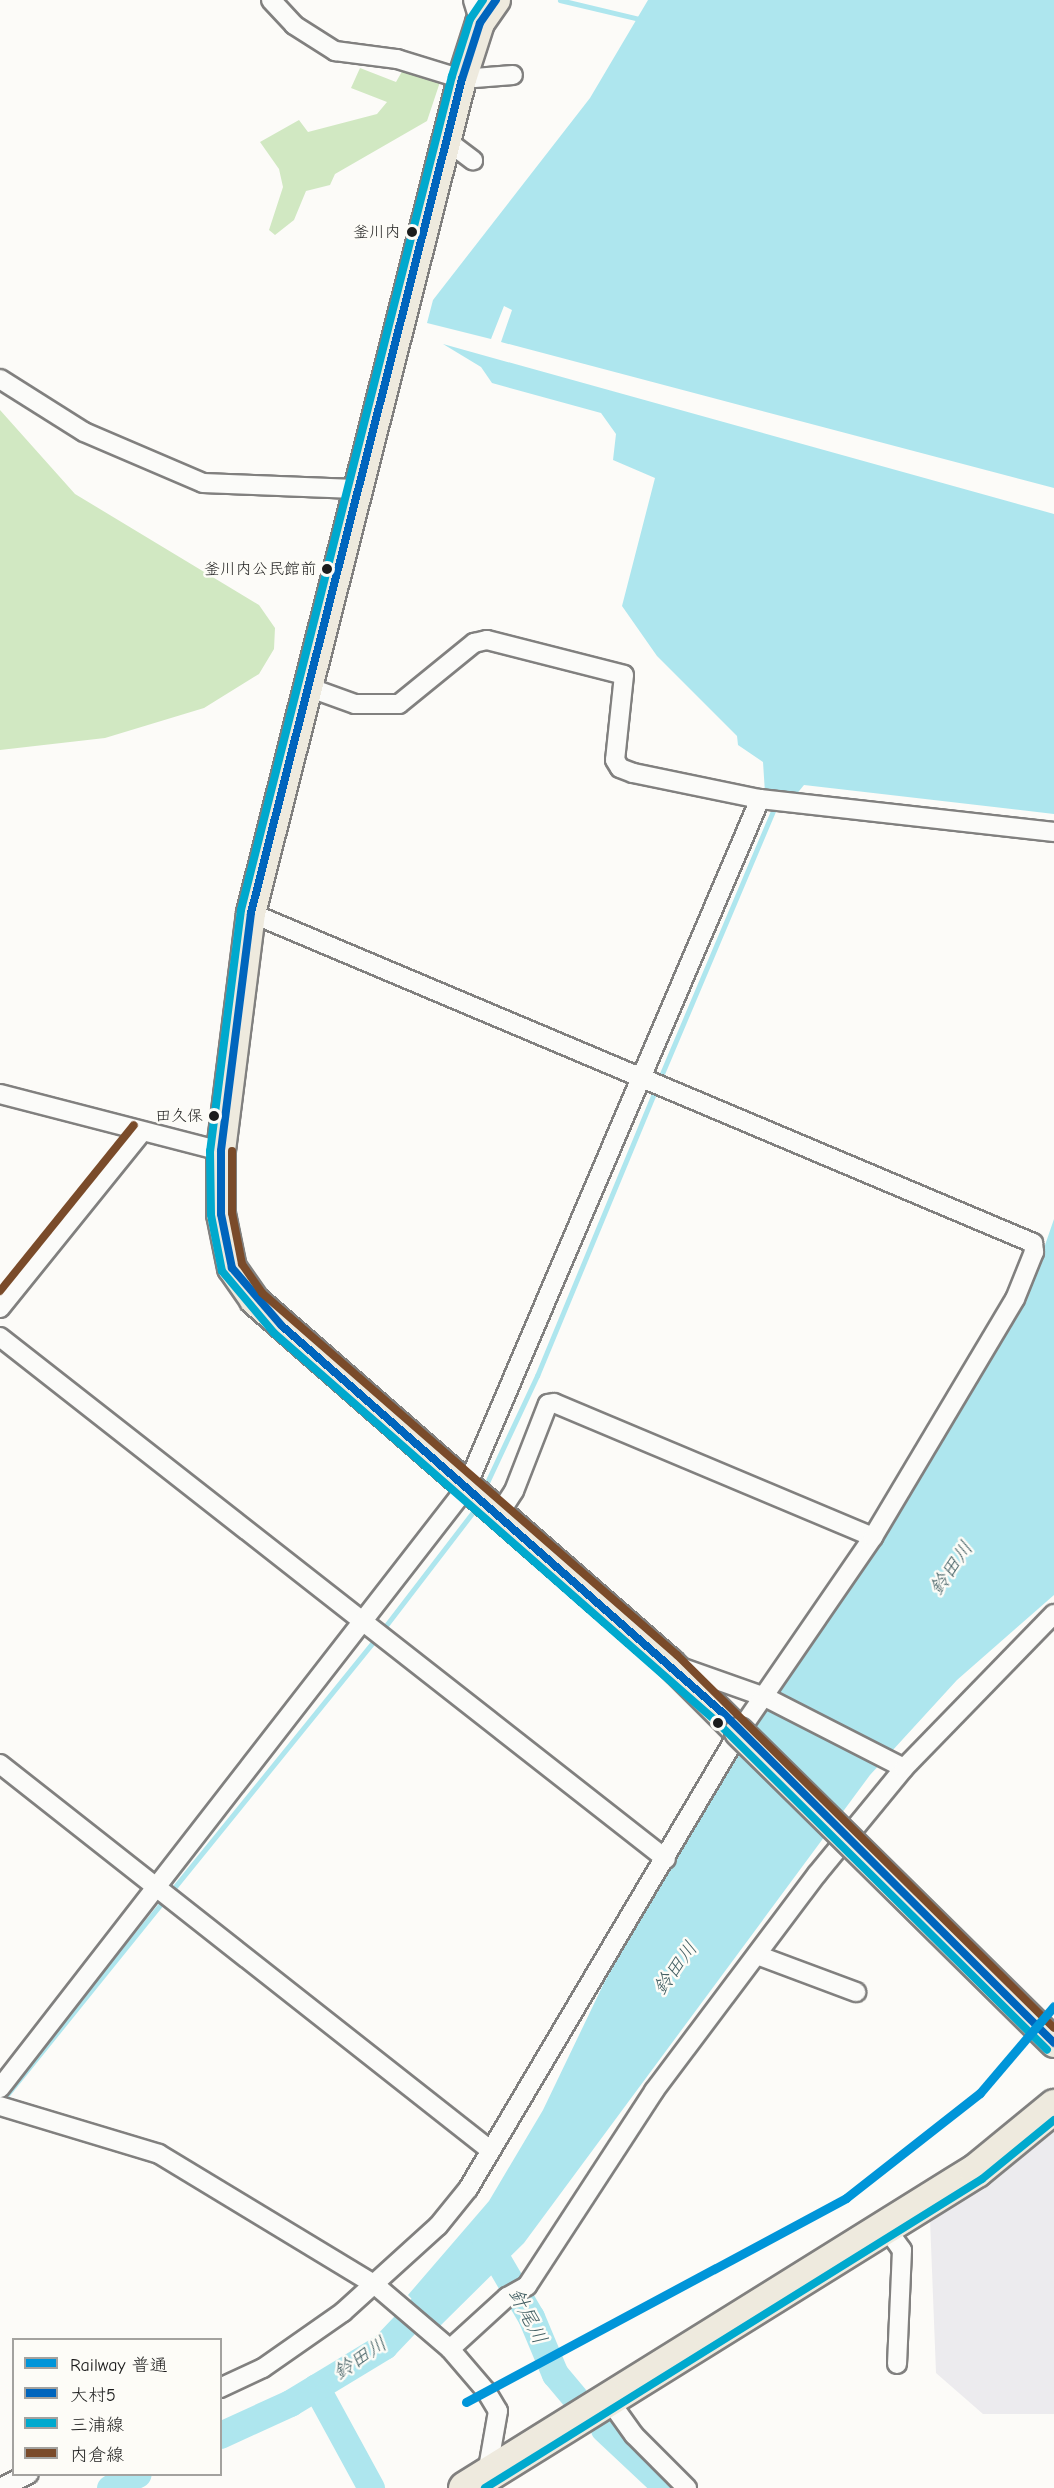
<!DOCTYPE html>
<meta charset="utf-8">
<style>
body{margin:0}
#map{position:relative;width:1054px;height:2488px;overflow:hidden;background:#fcfbf8;font-family:"Comic Neue","Klee One",sans-serif}
div>[style]{position:absolute}
.built>*{inset:0;background:#ecebee}
.green>*{inset:0;background:#d1e8c2}
.water>*{inset:0;background:#aee6ee}
.stream>*{height:4.5px;margin:-2.25px;padding:0 2.25px;transform-origin:2.25px;border-radius:2.25px;background:#aee6ee}
.river>*{height:27px;margin:-13.5px;padding:0 13.5px;transform-origin:13.5px;border-radius:13.5px;background:#aee6ee}
.roads{filter:drop-shadow(2px 0 #81807f) drop-shadow(-2px 0 #81807f) drop-shadow(0 2px #81807f) drop-shadow(0 -2px #81807f)}
.street>*{height:18px;margin:-9px;padding:0 9px;transform-origin:9px;border-radius:9px;background:#fbfbf9}
.primary>*{height:28px;margin:-14px;padding:0 14px;transform-origin:14px;border-radius:14px;background:#eeeade}
.highway>*{height:33px;margin:-16.5px;padding:0 16.5px;transform-origin:16.5px;border-radius:16.5px;background:#eeeade}
.bridges{filter:drop-shadow(2px 0 #81807f) drop-shadow(-2px 0 #81807f) drop-shadow(0 2px #81807f) drop-shadow(0 -2px #81807f)}
.primary-bridge>*{height:28px;margin:-14px;padding:0 14px;transform-origin:14px;border-radius:14px;background:#eeeade}
.bus-1>*{height:8px;margin:-4px;padding:0 4px;transform-origin:4px;border-radius:4px;background:#0065bd}
.bus-2>*{height:8px;margin:-4px;padding:0 4px;transform-origin:4px;border-radius:4px;background:#00a9ce}
.bus-3>*{height:8px;margin:-4px;padding:0 4px;transform-origin:4px;border-radius:4px;background:#7a4b2a}
.rail-1>*{height:9px;margin:-4.5px;padding:0 4.5px;transform-origin:4.5px;border-radius:4.5px;background:#0095d9}
.dots>*{width:16px;height:16px;translate:-50% -50%;box-sizing:border-box;border:3px solid #fdfcf7;border-radius:50%}
span{translate:-50% -50%;white-space:nowrap;text-align:center;line-height:1.15;-webkit-text-stroke:5px #fdfcf7;paint-order:stroke}
.bus-label{font-size:16px;color:#1c1c1c}
.right{translate:-100% -50%;text-align:right}
.water-label{font-size:20px;color:#446064;font-style:italic}
.legend{position:absolute;left:12px;top:2338px;width:210px;height:138px;box-sizing:border-box;background:#fdfcf7;border:2px solid #a3a29f;margin:0;padding:8px 10px;list-style:none;font-size:18px;color:#1c1c1c}
.legend li{display:flex;align-items:center;gap:12px;height:30px}
.legend b{width:30px;border:2px solid #a3a29f}
</style>
<div id="map">
<div class="built">
<div style="clip-path:polygon(1054px 2127px,1054px 2414px,983px 2414px,936px 2373px,930px 2219px)"></div>
</div>
<div class="green">
<div style="clip-path:polygon(360px 68px,396px 82px,404px 68px,440px 82px,427px 121px,335px 174px,330px 185px,306px 191px,294px 220px,275px 235px,269px 230px,283px 187px,279px 169px,260px 142px,299px 120px,308px 132px,377px 114px,387px 102px,351px 88px)"></div>
<div style="clip-path:polygon(0 410px,75px 494px,259px 605px,275px 628px,274px 649px,259px 674px,204px 708px,105px 738px,0 750px)"></div>
</div>
<div class="water">
<div style="clip-path:polygon(648px 0,1054px 0,1054px 488px,501px 342px,512px 310px,504px 306px,491px 339px,427px 323px,433px 300px,590px 98px)"></div>
<div style="clip-path:polygon(443px 344px,1054px 514px,1054px 814px,804px 785px,795px 796px,765px 793px,763px 762px,738px 745px,737px 736px,657px 656px,622px 606px,655px 478px,613px 460px,616px 434px,601px 413px,492px 383px,481px 367px)"></div>
<div style="clip-path:polygon(1054px 1219px,1054px 1595px,957px 1680px,870px 1775px,524px 2243px,439px 2327px,408px 2295px,489px 2201px,543px 2110px,604px 1983px,735px 1754px,955px 1419px,1033px 1280px)"></div>
</div>
<div class="stream">
<div style="left:560px;top:0;width:82px;rotate:13.4deg"></div>
<div style="left:659px;top:1081px;width:301px;rotate:-67.1deg"></div>
<div style="left:484px;top:1489px;width:125px;rotate:-64.9deg"></div>
<div style="left:537px;top:1376px;width:311px;rotate:-67.5deg"></div>
<div style="left:381px;top:1632px;width:156px;rotate:-52.5deg"></div>
<div style="left:170px;top:1893px;width:327px;rotate:-51deg"></div>
<div style="left:2px;top:2101px;width:258px;rotate:-51.1deg"></div>
</div>
<div class="river">
<div style="left:483px;top:2235px;width:95px;rotate:59.7deg"></div>
<div style="left:531px;top:2317px;width:62px;rotate:67.2deg"></div>
<div style="left:555px;top:2374px;width:30px;rotate:50deg"></div>
<div style="left:316px;top:2387px;width:115px;rotate:61.4deg"></div>
<div style="left:604px;top:2429px;width:86px;rotate:43.1deg"></div>
<div style="left:220px;top:2435px;width:77px;rotate:-24.6deg"></div>
<div style="left:290px;top:2403px;width:110px;rotate:-31.2deg"></div>
<div style="left:384px;top:2346px;width:88px;rotate:-46.4deg"></div>
<div style="left:110px;top:2488px;width:31px;rotate:-27deg"></div>
</div>
<div class="roads">
<div class="street">
<div style="left:271px;top:0;width:34px;rotate:47deg"></div>
<div style="left:294px;top:25px;width:49px;rotate:32.4deg"></div>
<div style="left:335px;top:51px;width:63px;rotate:7.4deg"></div>
<div style="left:397px;top:59px;width:68px;rotate:17.1deg"></div>
<div style="left:462px;top:79px;width:51px;rotate:-4.5deg"></div>
<div style="left:473px;top:0;width:24px;rotate:73deg"></div>
<div style="left:446px;top:140px;width:34px;rotate:37deg"></div>
<div style="left:0;top:379px;width:99px;rotate:32.2deg"></div>
<div style="left:84px;top:432px;width:129px;rotate:23.2deg"></div>
<div style="left:203px;top:483px;width:152px;rotate:2.3deg"></div>
<div style="left:305px;top:686px;width:53px;rotate:19.8deg"></div>
<div style="left:355px;top:704px;width:44px"></div>
<div style="left:399px;top:704px;width:97px;rotate:-39.1deg"></div>
<div style="left:474px;top:643px;width:13px;rotate:-13deg"></div>
<div style="left:487px;top:640px;width:141px;rotate:14.3deg"></div>
<div style="left:624px;top:675px;width:85px;rotate:96deg"></div>
<div style="left:615px;top:760px;width:9px;rotate:58deg"></div>
<div style="left:620px;top:768px;width:14px;rotate:21deg"></div>
<div style="left:633px;top:773px;width:130px;rotate:11.6deg"></div>
<div style="left:760px;top:799px;width:296px;rotate:6.4deg"></div>
<div style="left:0;top:1094px;width:228px;rotate:14.5deg"></div>
<div style="left:0;top:1308px;width:226px;rotate:-51.1deg"></div>
<div style="left:0;top:1337px;width:846px;rotate:38.09deg"></div>
<div style="left:499px;top:1514px;width:27px;rotate:-57deg"></div>
<div style="left:514px;top:1491px;width:93px;rotate:-68.7deg"></div>
<div style="left:548px;top:1404px;width:6px;rotate:-9deg"></div>
<div style="left:554px;top:1403px;width:346px;rotate:22.8deg"></div>
<div style="left:680px;top:1667px;width:90px;rotate:19.4deg"></div>
<div style="left:765px;top:1697px;width:156px;rotate:27.1deg"></div>
<div style="left:0;top:1764px;width:624px;rotate:38.23deg"></div>
<div style="left:757px;top:1955px;width:106px;rotate:20.5deg"></div>
<div style="left:0;top:2088px;width:760px;rotate:-52.16deg"></div>
<div style="left:466px;top:1488px;width:749px;rotate:-66.89deg"></div>
<div style="left:0;top:2106px;width:166px;rotate:16.8deg"></div>
<div style="left:159px;top:2154px;width:251px;rotate:31.2deg"></div>
<div style="left:374px;top:2284px;width:100px;rotate:40.5deg"></div>
<div style="left:450px;top:2349px;width:55px;rotate:49.4deg"></div>
<div style="left:486px;top:2391px;width:23px;rotate:59deg"></div>
<div style="left:498px;top:2411px;width:64px;rotate:99.9deg"></div>
<div style="left:886px;top:2228px;width:27px;rotate:54deg"></div>
<div style="left:902px;top:2250px;width:114px;rotate:92.5deg"></div>
<div style="left:450px;top:2349px;width:77px;rotate:-42.4deg"></div>
<div style="left:507px;top:2297px;width:23px;rotate:-29deg"></div>
<div style="left:527px;top:2286px;width:233px;rotate:-56.9deg"></div>
<div style="left:654px;top:2091px;width:271px;rotate:-53.1deg"></div>
<div style="left:817px;top:1874px;width:137px;rotate:-50.6deg"></div>
<div style="left:904px;top:1768px;width:215px;rotate:-45.8deg"></div>
<div style="left:220px;top:2388px;width:47px;rotate:-24.9deg"></div>
<div style="left:263px;top:2368px;width:98px;rotate:-35deg"></div>
<div style="left:343px;top:2312px;width:128px;rotate:-42.2deg"></div>
<div style="left:438px;top:2226px;width:48px;rotate:-51deg"></div>
<div style="left:468px;top:2189px;width:531px;rotate:-59.33deg"></div>
<div style="left:739px;top:1732px;width:237px;rotate:-55.5deg"></div>
<div style="left:873px;top:1537px;width:277px;rotate:-59.2deg"></div>
<div style="left:1015px;top:1299px;width:51px;rotate:-68deg"></div>
<div style="left:1034px;top:1252px;width:9px;rotate:-96deg"></div>
<div style="left:1033px;top:1243px;width:849px;rotate:-157.12deg"></div>
<div style="left:609px;top:2400px;width:43px;rotate:54.5deg"></div>
<div style="left:634px;top:2435px;width:75px;rotate:45deg"></div>
<div style="left:0;top:2488px;width:32px;rotate:-26deg"></div>
</div>
<div class="primary">
<div style="left:496px;top:0;width:28px;rotate:125deg"></div>
<div style="left:480px;top:23px;width:59px;rotate:107.8deg"></div>
<div style="left:462px;top:79px;width:860px;rotate:104.2deg"></div>
<div style="left:251px;top:913px;width:240px;rotate:97.2deg"></div>
<div style="left:221px;top:1151px;width:63px;rotate:90deg"></div>
<div style="left:221px;top:1214px;width:55px;rotate:78.5deg"></div>
<div style="left:232px;top:1268px;width:39px;rotate:55deg"></div>
<div style="left:254px;top:1300px;width:552px;rotate:41.11deg"></div>
<div style="left:670px;top:1663px;width:98px;rotate:45deg"></div>
</div>
<div class="highway">
<div style="left:465px;top:2488px;width:602px;rotate:-31.89deg"></div>
<div style="left:976px;top:2170px;width:101px;rotate:-39.4deg"></div>
</div>
</div>
<div class="bridges">
<div class="primary-bridge">
<div style="left:739px;top:1732px;width:443px;rotate:44.6deg"></div>
</div>
</div>
<div class="bus-1">
<div style="left:496px;top:0;width:28px;rotate:125deg"></div>
<div style="left:480px;top:23px;width:59px;rotate:107.8deg"></div>
<div style="left:462px;top:79px;width:860px;rotate:104.2deg"></div>
<div style="left:251px;top:913px;width:240px;rotate:97.2deg"></div>
<div style="left:221px;top:1151px;width:63px;rotate:90deg"></div>
<div style="left:221px;top:1214px;width:55px;rotate:78.5deg"></div>
<div style="left:232px;top:1268px;width:75px;rotate:49.3deg"></div>
<div style="left:281px;top:1325px;width:590px;rotate:41.29deg"></div>
<div style="left:724px;top:1714px;width:466px;rotate:44.9deg"></div>
</div>
<div class="bus-2">
<div style="left:483px;top:0;width:23px;rotate:124deg"></div>
<div style="left:470px;top:19px;width:60px;rotate:107.5deg"></div>
<div style="left:452px;top:76px;width:860px;rotate:104.2deg"></div>
<div style="left:241px;top:910px;width:243px;rotate:97.3deg"></div>
<div style="left:210px;top:1151px;width:64px;rotate:89.1deg"></div>
<div style="left:211px;top:1215px;width:57px;rotate:78.9deg"></div>
<div style="left:222px;top:1271px;width:81px;rotate:50deg"></div>
<div style="left:274px;top:1333px;width:590px;rotate:41.29deg"></div>
<div style="left:717px;top:1722px;width:465px;rotate:44.8deg"></div>
<div style="left:485px;top:2488px;width:585px;rotate:-31.87deg"></div>
<div style="left:982px;top:2179px;width:93px;rotate:-39.3deg"></div>
</div>
<div class="bus-3">
<div style="left:232px;top:1151px;width:62px;rotate:90deg"></div>
<div style="left:232px;top:1213px;width:52px;rotate:78.9deg"></div>
<div style="left:242px;top:1264px;width:35px;rotate:55deg"></div>
<div style="left:262px;top:1293px;width:551px;rotate:41.1deg"></div>
<div style="left:677px;top:1655px;width:530px;rotate:44.69deg"></div>
<div style="left:0;top:1291px;width:213px;rotate:-51.1deg"></div>
</div>
<div class="rail-1">
<div style="left:466px;top:2402px;width:431px;rotate:-28.2deg"></div>
<div style="left:846px;top:2198px;width:170px;rotate:-38.1deg"></div>
<div style="left:980px;top:2093px;width:114px;rotate:-49.6deg"></div>
</div>
<div class="dots">
<div style="left:412px;top:232px;background:#1c1c1c"></div>
<div style="left:327px;top:569px;background:#1c1c1c"></div>
<div style="left:214px;top:1116px;background:#1c1c1c"></div>
<div style="left:718px;top:1723px;background:#1c1c1c"></div>
</div>
<div class="bus-label">
<span class="right" style="left:401px;top:232px">釜川内</span>
<span class="right" style="left:316px;top:569px">釜川内公民館前</span>
<span class="right" style="left:203px;top:1116px">田久保</span>
</div>
<div class="water-label">
<span style="left:951px;top:1568px;rotate:-55deg">鈴田川</span>
<span style="left:675px;top:1968px;rotate:-54deg">鈴田川</span>
<span style="left:528px;top:2316px;rotate:63deg">針尾川</span>
<span style="left:360px;top:2358px;rotate:-34deg">鈴田川</span>
</div>
<ul class="legend">
<li><b style="height:8px;background:#0095d9"></b>Railway 普通</li>
<li><b style="height:8px;background:#0065bd"></b>大村5</li>
<li><b style="height:8px;background:#00a9ce"></b>三浦線</li>
<li><b style="height:8px;background:#7a4b2a"></b>内倉線</li>
</ul>
</div>
